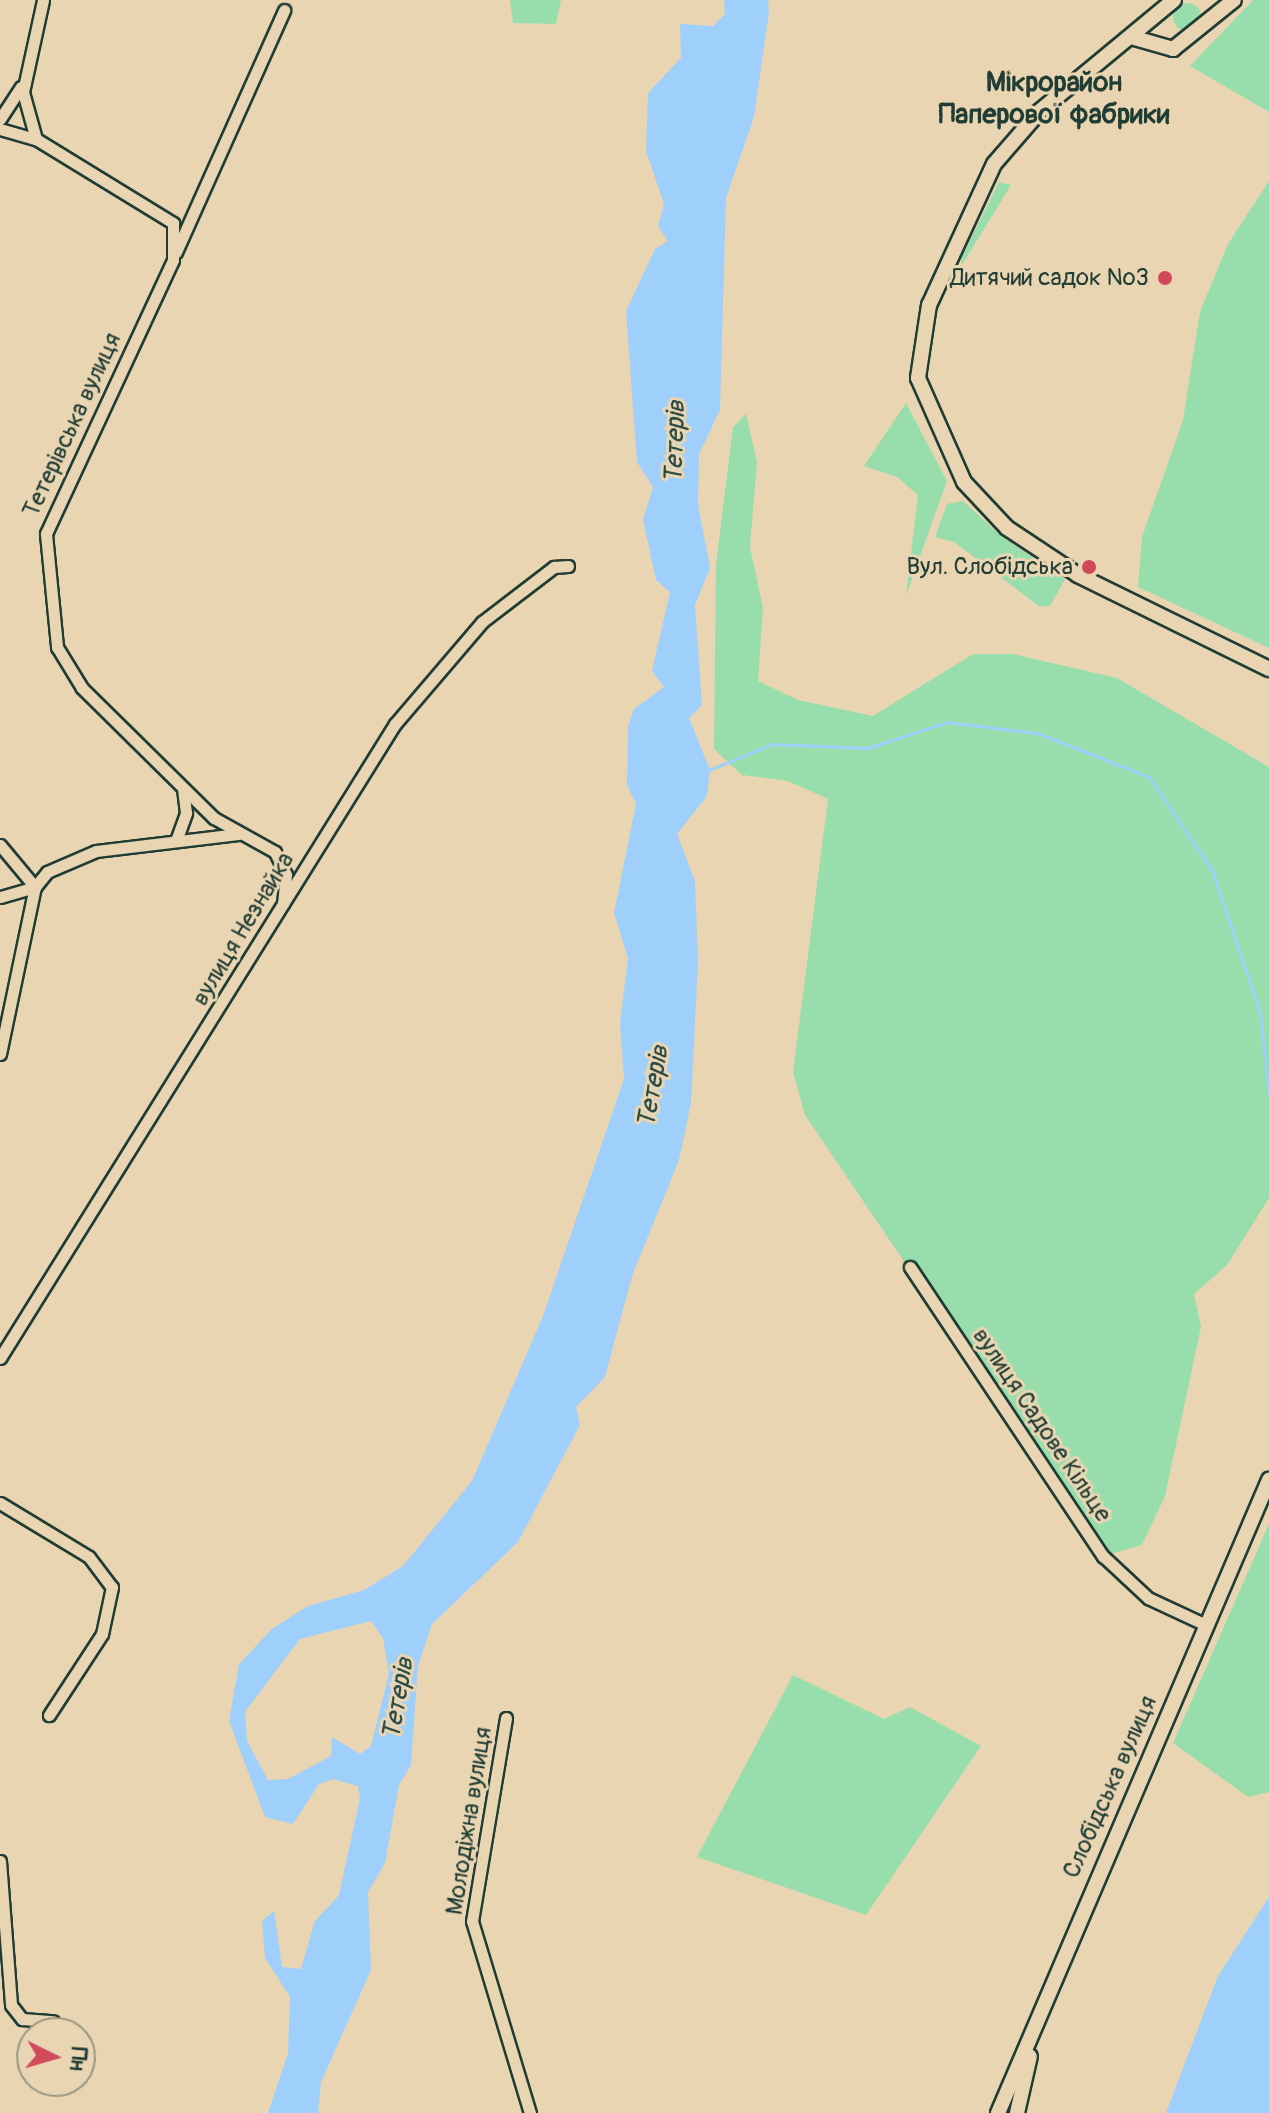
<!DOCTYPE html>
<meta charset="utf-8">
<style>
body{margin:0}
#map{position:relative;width:1269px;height:2113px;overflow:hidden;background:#ead5b3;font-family:Pangolin,sans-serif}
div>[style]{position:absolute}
.green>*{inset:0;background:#97deac}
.round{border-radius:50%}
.water>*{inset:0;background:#9ed0fb}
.stream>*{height:3px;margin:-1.5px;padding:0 1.5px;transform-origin:1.5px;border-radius:1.5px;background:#9ed0fb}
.roads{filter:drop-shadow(2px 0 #1f3d34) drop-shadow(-2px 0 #1f3d34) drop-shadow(0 2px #1f3d34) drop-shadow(0 -2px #1f3d34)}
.minor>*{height:11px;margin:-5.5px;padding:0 5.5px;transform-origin:5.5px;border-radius:5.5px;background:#ead5b3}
.tertiary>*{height:14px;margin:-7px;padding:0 7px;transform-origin:7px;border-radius:7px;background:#ead5b3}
.dots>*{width:22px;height:22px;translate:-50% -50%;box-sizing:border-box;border:4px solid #ead5b3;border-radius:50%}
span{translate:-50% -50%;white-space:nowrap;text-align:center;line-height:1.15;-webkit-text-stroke:6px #ead5b3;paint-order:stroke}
.poi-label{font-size:24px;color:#1f3d34}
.right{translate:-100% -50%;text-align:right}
.street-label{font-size:24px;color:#1f3d34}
.water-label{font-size:26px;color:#2c4c48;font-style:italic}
.quarter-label{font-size:28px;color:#1f3d34;font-weight:700}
.north{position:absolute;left:16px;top:2017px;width:80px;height:80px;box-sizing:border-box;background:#ead5b3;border:2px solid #999880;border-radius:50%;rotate:95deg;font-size:22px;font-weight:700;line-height:32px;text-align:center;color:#1f3d34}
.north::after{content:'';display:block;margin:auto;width:28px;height:36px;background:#d1495b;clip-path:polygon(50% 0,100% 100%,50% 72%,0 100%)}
</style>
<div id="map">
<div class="green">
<div style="clip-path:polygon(510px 0,561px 0,556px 24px,513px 23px)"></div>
<div style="clip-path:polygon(1253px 0,1269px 0,1269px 112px,1190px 66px)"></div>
<div class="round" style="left:1173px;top:3px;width:28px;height:28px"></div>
<div style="clip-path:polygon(1269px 181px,1269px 648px,1138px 587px,1142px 537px,1183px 420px,1200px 312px,1228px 244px)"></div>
<div style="clip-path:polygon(999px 182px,1011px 185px,962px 265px,961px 259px)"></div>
<div style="clip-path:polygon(906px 403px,947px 481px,906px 596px,918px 495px,897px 477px,864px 466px)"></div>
<div style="clip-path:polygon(746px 414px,757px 462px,750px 547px,763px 608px,758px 681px,798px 700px,873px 716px,973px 654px,1013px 654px,1117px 678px,1269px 767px,1269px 1198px,1227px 1265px,1194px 1294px,1201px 1327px,1165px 1496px,1142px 1545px,1103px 1556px,805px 1115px,793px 1072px,828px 799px,788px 781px,742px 775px,714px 749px,716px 564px,733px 427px)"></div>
<div style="clip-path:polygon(963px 501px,1002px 537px,1065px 579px,1050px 606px,1039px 606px,954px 542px,935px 537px,947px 504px)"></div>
<div style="clip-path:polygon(1269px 1524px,1269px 1792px,1248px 1797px,1173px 1743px)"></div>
<div style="clip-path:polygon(793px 1675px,884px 1719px,910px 1707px,981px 1746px,866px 1915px,697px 1857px)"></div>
</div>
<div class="water">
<div style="clip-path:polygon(evenodd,724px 0,768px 0,769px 12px,754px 117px,726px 198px,720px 410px,699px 454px,698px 504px,710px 568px,695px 605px,702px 705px,689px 718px,710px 770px,707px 796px,677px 834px,695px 881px,698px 962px,691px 1103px,679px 1160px,632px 1276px,605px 1377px,576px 1407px,580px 1425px,518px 1542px,432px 1624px,418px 1666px,411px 1765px,399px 1785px,385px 1863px,368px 1892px,371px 1970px,321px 2082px,318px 2113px,268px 2113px,288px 2053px,290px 1997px,265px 1958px,262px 1921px,274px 1911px,282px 1967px,301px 1969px,315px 1921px,339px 1895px,360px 1798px,358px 1786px,333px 1779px,319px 1784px,293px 1824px,265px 1817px,229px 1721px,239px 1664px,272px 1629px,308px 1606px,364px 1590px,403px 1566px,472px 1481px,543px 1316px,624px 1079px,620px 1024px,628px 958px,614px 913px,636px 804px,627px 785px,628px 726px,634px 709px,664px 687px,652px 671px,670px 592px,656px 580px,643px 520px,653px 487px,637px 462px,626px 311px,655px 249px,668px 241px,658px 226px,664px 204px,646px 151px,648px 93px,681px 58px,680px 24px,713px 26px,725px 14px,724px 0,371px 1621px,383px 1638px,389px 1674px,371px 1746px,360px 1754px,332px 1737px,331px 1756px,288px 1779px,268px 1780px,247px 1741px,245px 1712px,300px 1639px,371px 1621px)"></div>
<div style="clip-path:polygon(1269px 1897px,1269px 2113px,1166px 2113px,1218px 1976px)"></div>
</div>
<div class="stream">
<div style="left:709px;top:770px;width:68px;rotate:-22.4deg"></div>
<div style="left:772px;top:744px;width:96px;rotate:2.4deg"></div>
<div style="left:868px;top:748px;width:83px;rotate:-18.2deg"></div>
<div style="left:947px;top:722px;width:91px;rotate:7deg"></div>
<div style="left:1037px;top:733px;width:120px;rotate:21.4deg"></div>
<div style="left:1149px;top:777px;width:112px;rotate:55.9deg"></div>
<div style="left:1212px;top:870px;width:151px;rotate:71.4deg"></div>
<div style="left:1260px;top:1013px;width:82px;rotate:83.7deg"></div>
</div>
<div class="roads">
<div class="minor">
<div style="left:0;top:119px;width:38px;rotate:-57deg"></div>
<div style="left:0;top:129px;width:37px;rotate:16deg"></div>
<div style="left:36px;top:139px;width:161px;rotate:31.5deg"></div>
<div style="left:173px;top:223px;width:37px;rotate:90deg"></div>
<div style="left:173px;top:260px;width:302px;rotate:114.9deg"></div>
<div style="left:46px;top:534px;width:114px;rotate:84.4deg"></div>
<div style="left:57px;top:647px;width:48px;rotate:58.6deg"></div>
<div style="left:82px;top:688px;width:185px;rotate:44.6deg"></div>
<div style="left:214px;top:818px;width:70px;rotate:29.1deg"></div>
<div style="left:275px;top:852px;width:25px;rotate:64deg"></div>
<div style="left:286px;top:875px;width:29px;rotate:96deg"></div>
<div style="left:36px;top:139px;width:49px;rotate:-105.5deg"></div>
<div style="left:23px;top:92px;width:94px;rotate:-77.7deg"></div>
<div style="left:176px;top:252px;width:265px;rotate:-65.9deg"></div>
<div style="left:177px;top:838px;width:27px;rotate:-70deg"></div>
<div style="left:186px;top:813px;width:25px;rotate:-97deg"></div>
<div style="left:0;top:845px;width:55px;rotate:50.2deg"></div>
<div style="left:35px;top:887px;width:36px;rotate:164deg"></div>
<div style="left:0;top:1054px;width:171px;rotate:-78.2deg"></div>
<div style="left:35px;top:887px;width:19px;rotate:-51deg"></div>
<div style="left:47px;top:872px;width:53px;rotate:-23.2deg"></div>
<div style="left:96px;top:851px;width:143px;rotate:-6.8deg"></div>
<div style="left:910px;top:1267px;width:348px;rotate:56.3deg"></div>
<div style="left:1103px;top:1556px;width:62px;rotate:43deg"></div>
<div style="left:1148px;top:1598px;width:64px;rotate:25deg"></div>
<div style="left:0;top:1358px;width:747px;rotate:-58.08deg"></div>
<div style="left:395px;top:724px;width:134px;rotate:-49.5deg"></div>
<div style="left:482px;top:622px;width:91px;rotate:-37.4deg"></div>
<div style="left:554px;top:567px;width:14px;rotate:-4deg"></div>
<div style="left:0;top:1503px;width:104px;rotate:31.2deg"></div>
<div style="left:89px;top:1557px;width:38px;rotate:53deg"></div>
<div style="left:112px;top:1587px;width:48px;rotate:102deg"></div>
<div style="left:102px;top:1634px;width:97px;rotate:123.2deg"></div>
<div style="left:506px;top:1718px;width:206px;rotate:99.5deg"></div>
<div style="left:472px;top:1921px;width:201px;rotate:73.2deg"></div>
<div style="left:0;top:1861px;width:144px;rotate:85.6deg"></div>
<div style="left:11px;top:2005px;width:18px;rotate:52deg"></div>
<div style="left:22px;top:2019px;width:31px;rotate:4deg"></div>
</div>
<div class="tertiary">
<div style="left:1174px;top:0;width:174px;rotate:140.4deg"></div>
<div style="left:1040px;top:111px;width:70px;rotate:131deg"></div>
<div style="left:994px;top:164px;width:155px;rotate:114.7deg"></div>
<div style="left:929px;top:305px;width:74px;rotate:98.6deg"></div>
<div style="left:918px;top:378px;width:114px;rotate:66.1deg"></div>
<div style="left:964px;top:482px;width:63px;rotate:46.9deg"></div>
<div style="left:1007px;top:528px;width:85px;rotate:33.5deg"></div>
<div style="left:1078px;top:575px;width:213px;rotate:26.2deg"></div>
<div style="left:1131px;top:37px;width:44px;rotate:15.9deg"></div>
<div style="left:1173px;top:49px;width:78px;rotate:-38.8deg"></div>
<div style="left:998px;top:2113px;width:689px;rotate:-66.82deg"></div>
<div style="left:1017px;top:2113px;width:58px;rotate:-77.2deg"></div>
</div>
</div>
<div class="dots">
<div style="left:1165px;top:278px;background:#d1495b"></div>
<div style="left:1089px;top:567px;background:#d1495b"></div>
</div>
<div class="poi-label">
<span class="right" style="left:1149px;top:278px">Дитячий садок №3</span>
<span class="right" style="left:1073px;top:567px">Вул. Слобідська</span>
</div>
<div class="street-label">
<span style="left:72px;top:425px;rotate:-65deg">Тетерівська вулиця</span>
<span style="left:243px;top:929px;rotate:-59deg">вулиця Незнайка</span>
<span style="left:1042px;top:1425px;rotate:56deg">вулиця Садове Кільце</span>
<span style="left:1110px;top:1787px;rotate:-66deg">Слобідська вулиця</span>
<span style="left:469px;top:1821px;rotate:-81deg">Молодіжна вулиця</span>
</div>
<div class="water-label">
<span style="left:676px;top:442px;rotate:-88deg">Тетерів</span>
<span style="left:654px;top:1087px;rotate:-80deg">Тетерів</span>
<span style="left:399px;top:1699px;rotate:-80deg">Тетерів</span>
</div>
<div class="quarter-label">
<span style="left:1054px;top:99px">Мікрорайон<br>Паперової фабрики</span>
</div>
<div class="north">Пн</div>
</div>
